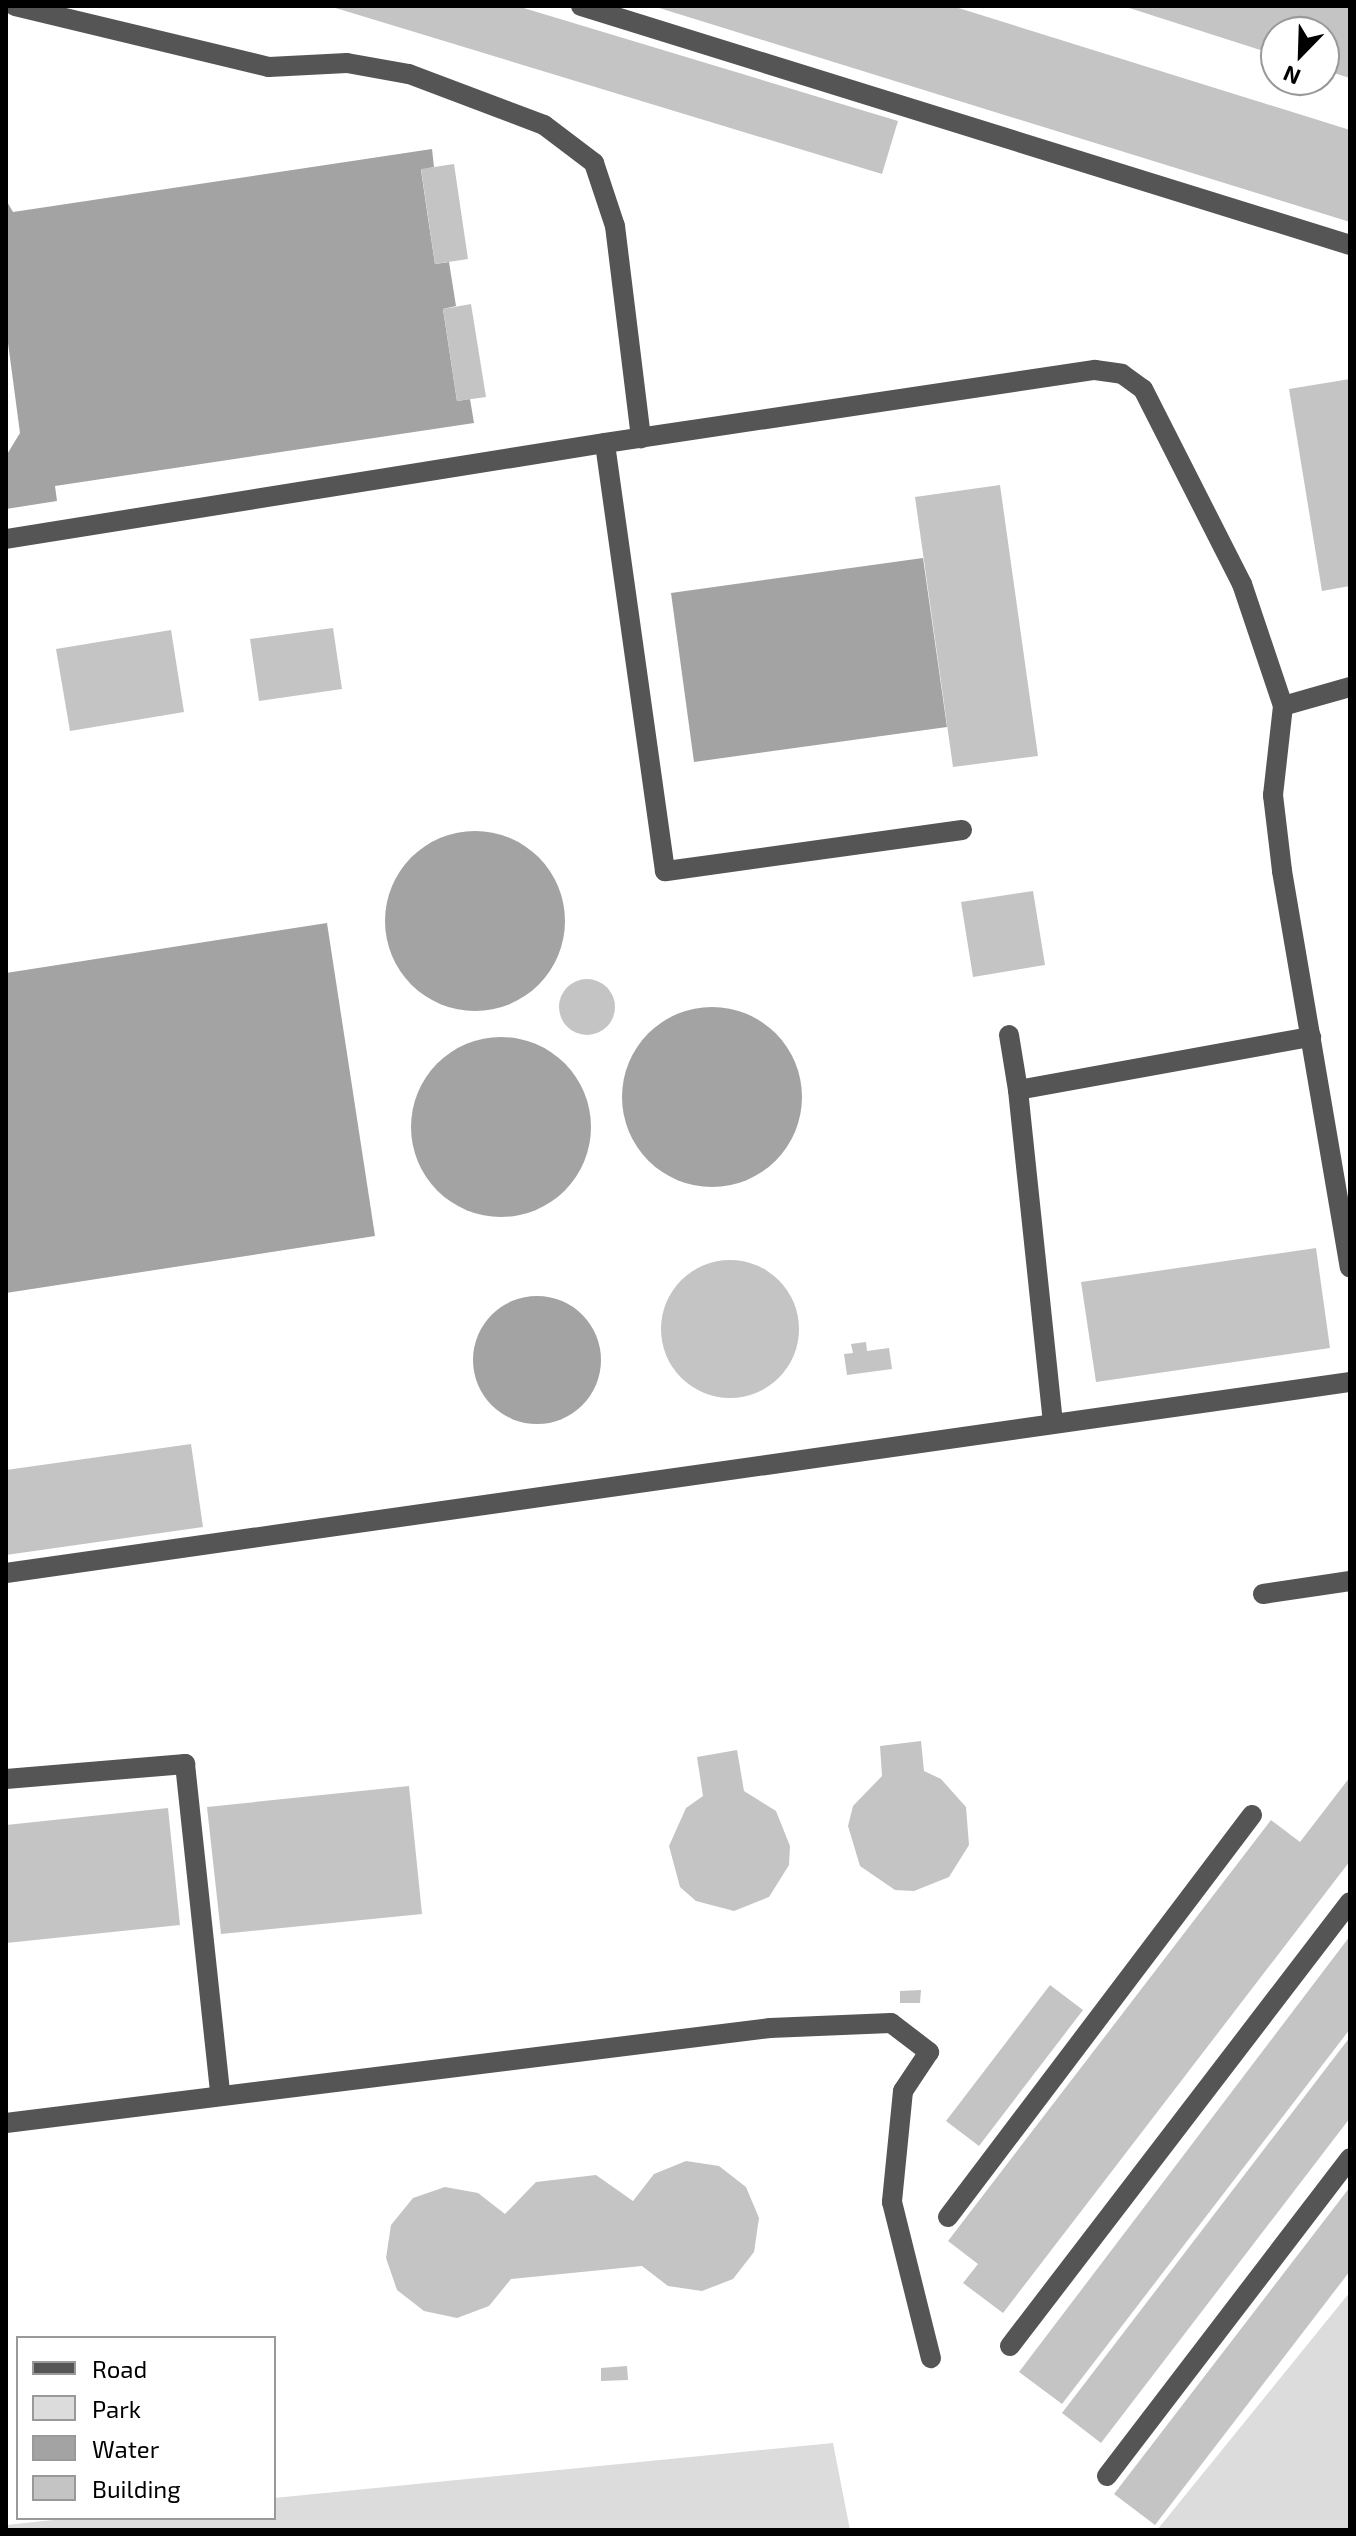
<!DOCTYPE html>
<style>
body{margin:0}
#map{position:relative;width:1356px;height:2536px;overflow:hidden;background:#fff;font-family:"Exo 2",sans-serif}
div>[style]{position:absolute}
.green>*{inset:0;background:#dcdcdc}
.water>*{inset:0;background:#a3a3a3}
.round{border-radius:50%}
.building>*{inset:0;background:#c4c4c4}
.minor>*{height:20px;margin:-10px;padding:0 10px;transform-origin:10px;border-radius:10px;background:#555}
span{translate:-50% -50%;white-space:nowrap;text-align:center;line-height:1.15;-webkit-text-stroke:7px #fff;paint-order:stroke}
.frame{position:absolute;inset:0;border:8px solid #000;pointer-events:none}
.legend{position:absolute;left:16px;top:2336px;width:260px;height:184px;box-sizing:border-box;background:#fff;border:2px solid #999;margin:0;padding:10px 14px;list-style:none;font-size:24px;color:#000}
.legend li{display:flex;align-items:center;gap:16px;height:40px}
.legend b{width:40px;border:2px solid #999}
.north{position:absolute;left:1260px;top:16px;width:80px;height:80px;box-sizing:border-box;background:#fff;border:2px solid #999;border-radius:50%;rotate:203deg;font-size:22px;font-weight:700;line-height:32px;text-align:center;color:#000}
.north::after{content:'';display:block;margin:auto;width:28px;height:36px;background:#000;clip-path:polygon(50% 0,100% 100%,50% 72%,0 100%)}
</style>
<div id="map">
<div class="green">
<div style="clip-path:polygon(1350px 2292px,1350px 2530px,1157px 2530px)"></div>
<div style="clip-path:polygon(833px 2443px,850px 2530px,6px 2530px,6px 2525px,72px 2518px,274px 2518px,274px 2498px)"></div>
</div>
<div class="water">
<div style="clip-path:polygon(432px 149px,434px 167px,421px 170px,428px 218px,435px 264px,449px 262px,456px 306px,443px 309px,457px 401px,470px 399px,474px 423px,55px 486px,57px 501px,6px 509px,6px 456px,20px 433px,6px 328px,6px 200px,13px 212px)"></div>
<div style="clip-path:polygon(923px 558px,947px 727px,694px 762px,671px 593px)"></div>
<div class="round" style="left:385px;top:831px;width:180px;height:180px"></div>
<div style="clip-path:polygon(327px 923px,375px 1236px,6px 1293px,6px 973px)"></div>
<div class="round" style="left:622px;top:1007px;width:180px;height:180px"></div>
<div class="round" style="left:411px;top:1037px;width:180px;height:180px"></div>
<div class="round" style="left:473px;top:1296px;width:128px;height:128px"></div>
</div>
<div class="building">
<div style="clip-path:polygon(329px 6px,517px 6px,898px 121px,882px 174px)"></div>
<div style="clip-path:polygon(952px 6px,1350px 130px,1350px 222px,656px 7px)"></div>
<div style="clip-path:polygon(1123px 6px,1350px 6px,1350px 78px,1324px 70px,1324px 32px,1276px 32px,1276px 55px)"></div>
<div style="clip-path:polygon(454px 164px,468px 259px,435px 264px,421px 169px)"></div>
<div style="clip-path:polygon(471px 304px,486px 397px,457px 401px,443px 309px)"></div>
<div style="clip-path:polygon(1350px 379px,1350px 586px,1322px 591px,1289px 389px)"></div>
<div style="clip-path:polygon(1000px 485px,1038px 756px,953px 767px,915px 497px)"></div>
<div style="clip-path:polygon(333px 628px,342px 689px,259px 701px,250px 639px)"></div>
<div style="clip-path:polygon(171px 630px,184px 712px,70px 731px,56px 649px)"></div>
<div style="clip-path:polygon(1033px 891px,1045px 965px,973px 977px,961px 902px)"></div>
<div class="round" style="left:559px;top:979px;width:56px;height:56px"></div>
<div style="clip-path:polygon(1316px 1248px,1330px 1348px,1096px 1382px,1081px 1282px)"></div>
<div class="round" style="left:661px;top:1260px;width:138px;height:138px"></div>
<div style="clip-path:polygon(866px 1342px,867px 1351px,889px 1348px,892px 1369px,847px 1375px,844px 1354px,853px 1353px,851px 1344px)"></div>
<div style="clip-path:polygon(191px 1444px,203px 1527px,6px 1555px,6px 1470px)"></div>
<div style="clip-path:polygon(921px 1741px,924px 1771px,941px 1779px,966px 1807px,969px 1845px,949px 1877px,914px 1891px,895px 1890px,860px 1866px,848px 1826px,853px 1806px,882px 1776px,880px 1746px)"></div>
<div style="clip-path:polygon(737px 1750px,744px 1791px,776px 1811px,790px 1846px,789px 1865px,769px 1897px,734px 1911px,696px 1901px,680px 1887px,669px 1846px,686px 1808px,703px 1796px,697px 1757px)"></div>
<div style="clip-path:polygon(1350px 1777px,1350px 1861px,1003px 2313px,963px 2283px,978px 2264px,948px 2241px,1271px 1820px,1300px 1842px)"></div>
<div style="clip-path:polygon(409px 1786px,422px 1914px,221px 1934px,207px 1807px)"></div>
<div style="clip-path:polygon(168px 1808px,180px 1925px,6px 1943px,6px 1825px)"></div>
<div style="clip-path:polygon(1350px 1936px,1350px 2029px,1062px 2404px,1019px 2372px)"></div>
<div style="clip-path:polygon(1050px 1985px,1083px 2010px,979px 2146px,946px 2121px)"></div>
<div style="clip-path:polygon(921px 1990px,920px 2003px,900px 2003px,900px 1991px)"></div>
<div style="clip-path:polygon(1350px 2037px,1350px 2118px,1101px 2443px,1062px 2413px)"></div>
<div style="clip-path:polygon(686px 2161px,719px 2166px,746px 2187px,759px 2218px,754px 2252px,733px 2279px,702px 2291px,668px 2286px,642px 2266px,511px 2279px,489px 2306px,457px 2318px,424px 2311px,397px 2290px,386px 2258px,391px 2225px,413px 2198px,445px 2187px,478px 2193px,505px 2214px,536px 2182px,596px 2175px,633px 2201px,654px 2174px)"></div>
<div style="clip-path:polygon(1350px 2187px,1350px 2271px,1155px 2525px,1114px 2494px)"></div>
<div style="clip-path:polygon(627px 2366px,628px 2380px,601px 2381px,601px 2368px)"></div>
</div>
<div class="minor">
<div style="left:15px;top:6px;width:261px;rotate:13.5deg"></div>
<div style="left:269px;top:67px;width:78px;rotate:-2.9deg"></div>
<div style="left:347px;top:63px;width:63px;rotate:10.1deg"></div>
<div style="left:409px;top:74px;width:144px;rotate:20.7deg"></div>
<div style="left:544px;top:125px;width:63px;rotate:37.2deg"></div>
<div style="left:594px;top:163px;width:66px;rotate:71.6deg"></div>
<div style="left:615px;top:226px;width:214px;rotate:83deg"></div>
<div style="left:581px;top:6px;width:805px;rotate:17.26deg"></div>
<div style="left:6px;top:539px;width:607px;rotate:-9.11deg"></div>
<div style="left:1283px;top:706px;width:70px;rotate:-15.8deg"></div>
<div style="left:962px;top:830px;width:300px;rotate:172.1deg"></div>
<div style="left:665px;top:871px;width:432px;rotate:-98deg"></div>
<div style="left:605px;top:443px;width:495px;rotate:-8.5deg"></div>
<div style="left:1095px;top:370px;width:27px;rotate:8deg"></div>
<div style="left:1122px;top:374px;width:26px;rotate:36deg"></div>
<div style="left:1143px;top:389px;width:219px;rotate:63.1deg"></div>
<div style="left:1242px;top:584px;width:129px;rotate:71.4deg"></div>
<div style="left:1283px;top:706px;width:90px;rotate:96.4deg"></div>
<div style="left:1273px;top:795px;width:77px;rotate:83.2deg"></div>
<div style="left:1282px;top:871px;width:402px;rotate:80.3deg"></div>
<div style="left:1009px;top:1035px;width:56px;rotate:80.7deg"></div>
<div style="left:1053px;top:1423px;width:335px;rotate:-96deg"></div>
<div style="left:1018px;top:1090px;width:298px;rotate:-10.3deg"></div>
<div style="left:6px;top:1573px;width:1358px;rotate:-8.09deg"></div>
<div style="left:1263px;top:1594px;width:88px;rotate:-8.5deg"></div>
<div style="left:6px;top:1779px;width:180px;rotate:-4.8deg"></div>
<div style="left:185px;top:1764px;width:332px;rotate:83.9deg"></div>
<div style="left:6px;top:2123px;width:770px;rotate:-7.09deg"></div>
<div style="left:770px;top:2028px;width:121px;rotate:-2.4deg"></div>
<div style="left:891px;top:2023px;width:48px;rotate:37.3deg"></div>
<div style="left:929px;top:2052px;width:47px;rotate:123.7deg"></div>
<div style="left:903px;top:2091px;width:112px;rotate:95.7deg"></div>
<div style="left:892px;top:2202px;width:161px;rotate:76deg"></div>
<div style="left:948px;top:2217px;width:504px;rotate:-52.9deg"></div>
<div style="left:1010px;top:2346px;width:559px;rotate:-52.56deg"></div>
<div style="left:1107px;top:2476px;width:400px;rotate:-52.6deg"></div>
</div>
<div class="frame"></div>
<ul class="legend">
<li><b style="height:10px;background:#555"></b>Road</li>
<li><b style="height:22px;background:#dcdcdc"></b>Park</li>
<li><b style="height:22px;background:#a3a3a3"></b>Water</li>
<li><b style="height:22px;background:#c4c4c4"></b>Building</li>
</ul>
<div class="north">N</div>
</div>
